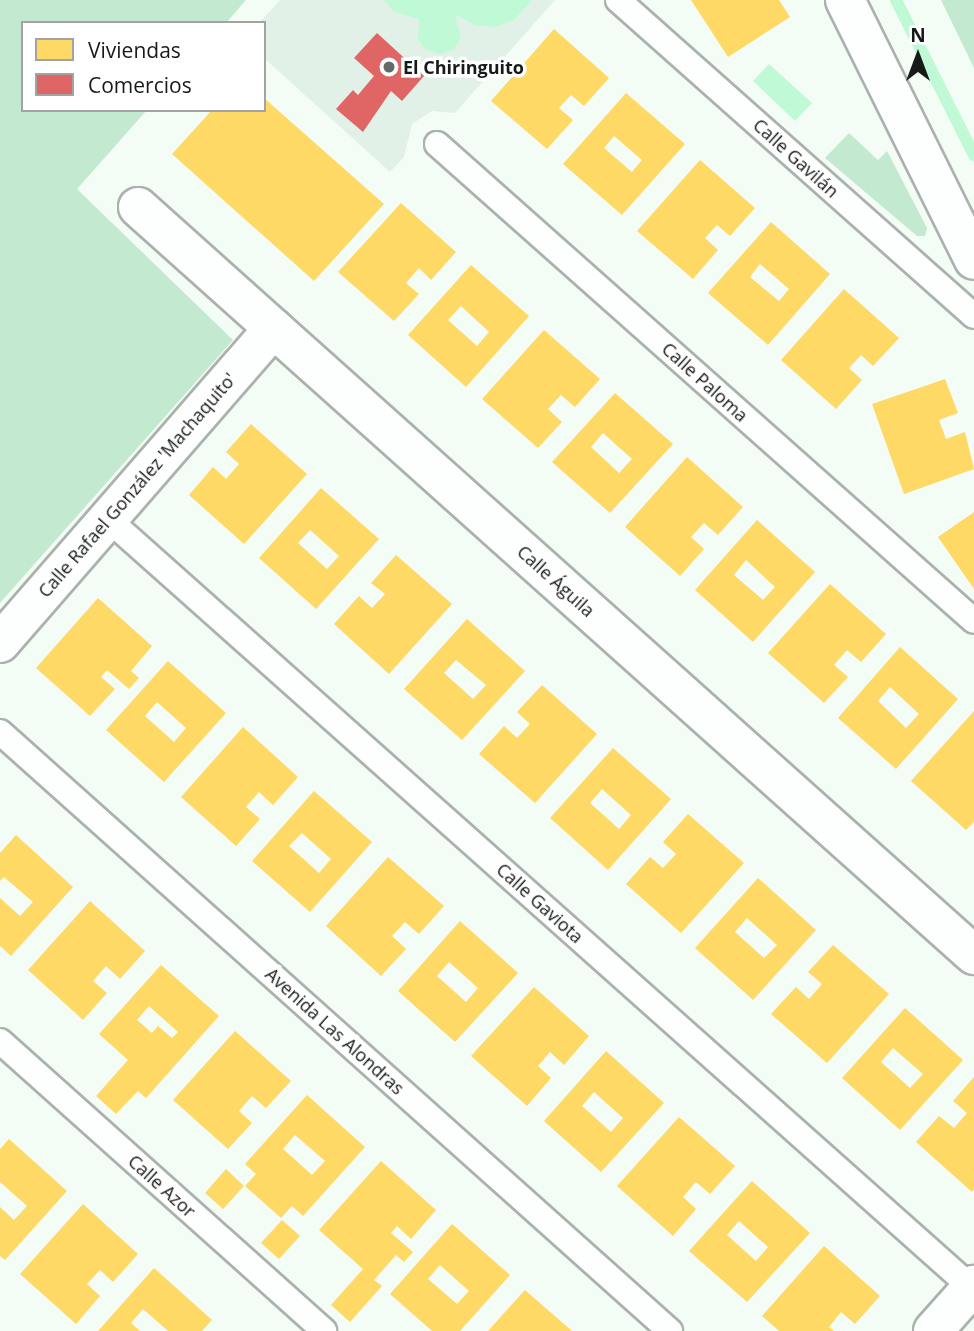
<!DOCTYPE html>
<meta charset="utf-8">
<style>
body{margin:0}
#map{position:relative;width:974px;height:1331px;overflow:hidden;background:#f4fcf6;font-family:"Open Sans",sans-serif}
div>[style]{position:absolute}
.built>*{inset:0;background:#e2f1e7}
.green>*{inset:0;background:#c4e9d1}
.water>*{inset:0;background:#c0f9d5}
.homes>*{inset:0;background:#ffd966}
.shops>*{inset:0;background:#e06666}
.stream>*{height:12px;margin:-6px;padding:0 6px;transform-origin:6px;border-radius:6px;background:#c0f9d5}
.roads{filter:drop-shadow(2px 0 #abb2ad) drop-shadow(-2px 0 #abb2ad) drop-shadow(0 2px #abb2ad) drop-shadow(0 -2px #abb2ad)}
.service>*{height:24px;margin:-12px;padding:0 12px;transform-origin:12px;border-radius:12px;background:#fdfffe}
.minor>*{height:38px;margin:-19px;padding:0 19px;transform-origin:19px;border-radius:19px;background:#fdfffe}
.dots>*{width:19px;height:19px;translate:-50% -50%;box-sizing:border-box;border:4px solid #fff;border-radius:50%}
span{translate:-50% -50%;white-space:nowrap;text-align:center;line-height:1.15;-webkit-text-stroke:7px #fff;paint-order:stroke}
.poi-label{font-size:18px;color:#161b18;font-weight:700}
.left{translate:0 -50%;text-align:left}
.street-label{font-size:18px;color:#161b18}
.legend{position:absolute;left:21px;top:21px;width:245px;height:91px;box-sizing:border-box;background:#fff;border:2px solid #a2a4a3;margin:0;padding:9px 12px;list-style:none;font-size:21px;color:#161b18}
.legend li{display:flex;align-items:center;gap:14px;height:35px}
.legend b{width:35px;border:2px solid #a2a4a3}
.north{position:absolute;left:883px;top:21px;width:70px;height:70px;-webkit-text-stroke:5px #fff;paint-order:stroke;rotate:0deg;font-size:19px;font-weight:700;line-height:28px;text-align:center;color:#161b18}
.north::after{content:'';display:block;margin:auto;width:24px;height:32px;background:#161b18;clip-path:polygon(50% 0,100% 100%,50% 72%,0 100%)}
</style>
<div id="map">
<div class="built">
<div style="clip-path:polygon(280px 0,555px 0,455px 113px,432px 111px,412px 124px,404px 157px,390px 172px,264px 58px,264px 23px,259px 23px)"></div>
</div>
<div class="green">
<div style="clip-path:polygon(0 0,246px 0,226px 23px,23px 23px,23px 110px,147px 110px,77px 189px,233px 340px,0 603px)"></div>
<div style="clip-path:polygon(941px 0,974px 0,974px 68px)"></div>
<div style="clip-path:polygon(849px 133px,878px 160px,887px 151px,927px 228px,925px 236px,917px 236px,825px 158px)"></div>
</div>
<div class="water">
<div style="clip-path:polygon(384px 0,532px 0,514px 20px,495px 27px,474px 25px,455px 14px,461px 38px,453px 50px,440px 54px,427px 50px,418px 40px,419px 19px,394px 12px)"></div>
<div style="clip-path:polygon(769px 64px,812px 103px,795px 121px,753px 81px)"></div>
</div>
<div class="homes">
<div style="clip-path:polygon(691px 0,779px 0,790px 17px,728px 57px)"></div>
<div style="clip-path:polygon(554px 29px,609px 78px,584px 106px,571px 95px,559px 108px,573px 120px,547px 149px,491px 101px)"></div>
<div style="clip-path:polygon(evenodd,626px 93px,685px 144px,622px 215px,563px 164px,626px 93px,614px 136px,642px 160px,632px 172px,604px 148px,614px 136px)"></div>
<div style="clip-path:polygon(264px 98px,384px 204px,314px 281px,172px 154px,212px 110px,264px 110px)"></div>
<div style="clip-path:polygon(700px 160px,755px 208px,730px 236px,717px 225px,705px 238px,718px 250px,693px 279px,637px 231px)"></div>
<div style="clip-path:polygon(401px 203px,456px 252px,431px 280px,419px 268px,406px 283px,419px 294px,394px 321px,338px 272px)"></div>
<div style="clip-path:polygon(evenodd,771px 222px,830px 274px,768px 345px,708px 293px,771px 222px,760px 264px,789px 289px,779px 301px,750px 277px,760px 264px)"></div>
<div style="clip-path:polygon(evenodd,471px 265px,529px 316px,466px 387px,408px 335px,471px 265px,461px 306px,489px 332px,477px 346px,448px 320px,461px 306px)"></div>
<div style="clip-path:polygon(844px 289px,899px 338px,873px 366px,861px 355px,849px 368px,862px 380px,836px 409px,781px 360px)"></div>
<div style="clip-path:polygon(544px 330px,600px 379px,575px 407px,561px 395px,548px 409px,562px 422px,538px 448px,482px 399px)"></div>
<div style="clip-path:polygon(945px 379px,958px 413px,939px 420px,946px 439px,965px 432px,974px 469px,904px 494px,872px 404px)"></div>
<div style="clip-path:polygon(evenodd,615px 393px,673px 444px,610px 513px,552px 462px,615px 393px,603px 433px,632px 459px,619px 473px,591px 447px,603px 433px)"></div>
<div style="clip-path:polygon(251px 424px,307px 474px,244px 544px,189px 495px,213px 467px,226px 479px,239px 464px,226px 452px)"></div>
<div style="clip-path:polygon(687px 457px,743px 507px,718px 535px,704px 523px,691px 537px,704px 549px,680px 576px,625px 527px)"></div>
<div style="clip-path:polygon(evenodd,321px 488px,379px 539px,316px 609px,259px 558px,321px 488px,310px 530px,339px 556px,327px 569px,298px 543px,310px 530px)"></div>
<div style="clip-path:polygon(974px 512px,974px 589px,938px 537px)"></div>
<div style="clip-path:polygon(evenodd,757px 520px,815px 572px,753px 642px,695px 590px,757px 520px,746px 560px,775px 587px,763px 600px,734px 575px,746px 560px)"></div>
<div style="clip-path:polygon(396px 555px,452px 604px,389px 674px,334px 624px,359px 596px,372px 608px,385px 594px,371px 583px)"></div>
<div style="clip-path:polygon(830px 584px,886px 634px,861px 662px,847px 650px,834px 665px,848px 677px,824px 703px,768px 653px)"></div>
<div style="clip-path:polygon(98px 598px,152px 646px,131px 671px,139px 678px,129px 689px,107px 670px,101px 677px,115px 689px,90px 716px,36px 668px)"></div>
<div style="clip-path:polygon(evenodd,467px 619px,525px 671px,462px 740px,404px 689px,467px 619px,456px 660px,486px 685px,473px 699px,444px 673px,456px 660px)"></div>
<div style="clip-path:polygon(evenodd,900px 647px,958px 699px,896px 769px,838px 718px,900px 647px,890px 687px,919px 714px,906px 728px,878px 701px,890px 687px)"></div>
<div style="clip-path:polygon(evenodd,168px 661px,226px 713px,164px 782px,106px 730px,168px 661px,157px 702px,186px 728px,174px 742px,145px 716px,157px 702px)"></div>
<div style="clip-path:polygon(542px 685px,597px 734px,535px 803px,479px 754px,504px 726px,517px 738px,530px 724px,517px 712px)"></div>
<div style="clip-path:polygon(974px 711px,974px 822px,966px 830px,911px 781px)"></div>
<div style="clip-path:polygon(243px 727px,298px 777px,273px 805px,259px 792px,246px 807px,260px 819px,236px 846px,181px 797px)"></div>
<div style="clip-path:polygon(evenodd,613px 748px,671px 799px,608px 870px,550px 818px,613px 748px,602px 789px,631px 815px,619px 829px,590px 803px,602px 789px)"></div>
<div style="clip-path:polygon(evenodd,314px 791px,372px 842px,310px 912px,252px 861px,314px 791px,302px 833px,331px 859px,319px 873px,289px 846px,302px 833px)"></div>
<div style="clip-path:polygon(688px 814px,744px 863px,681px 933px,626px 884px,650px 857px,663px 868px,676px 854px,663px 842px)"></div>
<div style="clip-path:polygon(16px 835px,73px 887px,11px 956px,0 946px,0 898px,20px 916px,33px 902px,4px 877px,0 881px,0 853px)"></div>
<div style="clip-path:polygon(388px 857px,444px 906px,419px 934px,405px 922px,392px 936px,406px 949px,381px 976px,326px 926px)"></div>
<div style="clip-path:polygon(evenodd,758px 878px,816px 930px,753px 1000px,695px 948px,758px 878px,747px 918px,777px 945px,764px 958px,735px 932px,747px 918px)"></div>
<div style="clip-path:polygon(90px 901px,145px 951px,120px 979px,106px 966px,93px 981px,107px 993px,83px 1020px,28px 970px)"></div>
<div style="clip-path:polygon(evenodd,460px 921px,518px 973px,455px 1042px,398px 991px,460px 921px,449px 962px,478px 988px,466px 1002px,437px 976px,449px 962px)"></div>
<div style="clip-path:polygon(833px 945px,889px 994px,827px 1063px,771px 1014px,796px 987px,809px 999px,822px 984px,808px 972px)"></div>
<div style="clip-path:polygon(evenodd,161px 965px,219px 1016px,146px 1098px,138px 1091px,116px 1114px,96px 1096px,128px 1060px,99px 1034px,161px 965px,149px 1006px,178px 1032px,172px 1038px,158px 1026px,152px 1033px,137px 1020px,149px 1006px)"></div>
<div style="clip-path:polygon(534px 987px,589px 1036px,564px 1065px,550px 1052px,538px 1066px,551px 1078px,527px 1106px,471px 1056px)"></div>
<div style="clip-path:polygon(evenodd,905px 1008px,963px 1060px,900px 1130px,842px 1078px,905px 1008px,893px 1048px,923px 1074px,910px 1088px,881px 1062px,893px 1048px)"></div>
<div style="clip-path:polygon(235px 1031px,291px 1081px,266px 1108px,252px 1096px,239px 1111px,252px 1123px,228px 1149px,173px 1100px)"></div>
<div style="clip-path:polygon(evenodd,606px 1051px,664px 1103px,601px 1172px,544px 1121px,606px 1051px,594px 1092px,623px 1118px,611px 1132px,582px 1106px,594px 1092px)"></div>
<div style="clip-path:polygon(974px 1077px,974px 1189px,972px 1192px,916px 1142px,939px 1116px,954px 1128px,967px 1113px,953px 1101px)"></div>
<div style="clip-path:polygon(evenodd,307px 1095px,365px 1147px,303px 1216px,292px 1206px,281px 1218px,245px 1186px,256px 1174px,245px 1164px,307px 1095px,295px 1135px,325px 1161px,312px 1175px,283px 1149px,295px 1135px)"></div>
<div style="clip-path:polygon(679px 1117px,735px 1166px,710px 1194px,696px 1182px,683px 1197px,696px 1209px,673px 1236px,617px 1186px)"></div>
<div style="clip-path:polygon(9px 1139px,67px 1191px,5px 1260px,0 1256px,0 1207px,14px 1220px,27px 1206px,0 1182px,0 1149px)"></div>
<div style="clip-path:polygon(381px 1161px,436px 1210px,411px 1239px,397px 1226px,391px 1233px,413px 1252px,404px 1262px,396px 1255px,374px 1280px,382px 1286px,350px 1322px,331px 1305px,363px 1269px,319px 1230px)"></div>
<div style="clip-path:polygon(226px 1169px,244px 1186px,223px 1209px,205px 1193px)"></div>
<div style="clip-path:polygon(evenodd,752px 1181px,810px 1233px,747px 1302px,689px 1251px,752px 1181px,739px 1221px,768px 1247px,756px 1261px,727px 1235px,739px 1221px)"></div>
<div style="clip-path:polygon(83px 1204px,138px 1254px,113px 1282px,100px 1270px,87px 1284px,100px 1296px,76px 1324px,20px 1274px)"></div>
<div style="clip-path:polygon(282px 1220px,300px 1236px,279px 1259px,261px 1243px)"></div>
<div style="clip-path:polygon(evenodd,452px 1224px,510px 1275px,460px 1331px,432px 1331px,390px 1294px,452px 1224px,440px 1265px,469px 1291px,457px 1304px,428px 1279px,440px 1265px)"></div>
<div style="clip-path:polygon(824px 1246px,880px 1296px,855px 1324px,841px 1312px,829px 1327px,834px 1331px,779px 1331px,762px 1316px)"></div>
<div style="clip-path:polygon(154px 1268px,212px 1320px,202px 1331px,168px 1331px,143px 1309px,131px 1323px,140px 1331px,98px 1331px)"></div>
<div style="clip-path:polygon(525px 1290px,572px 1331px,488px 1331px)"></div>
</div>
<div class="shops">
<div style="clip-path:polygon(377px 33px,424px 76px,402px 101px,391px 91px,363px 132px,336px 109px,353px 90px,358px 95px,374px 76px,354px 58px)"></div>
</div>
<div class="stream">
<div style="left:896px;top:0;width:174px;rotate:63.3deg"></div>
</div>
<div class="roads">
<div class="service">
<div style="left:618px;top:0;width:476px;rotate:41.6deg"></div>
<div style="left:437px;top:144px;width:718px;rotate:41.61deg"></div>
<div style="left:108px;top:519px;width:1157px;rotate:41.67deg"></div>
<div style="left:0;top:732px;width:899px;rotate:41.8deg"></div>
<div style="left:0;top:1041px;width:435px;rotate:41.8deg"></div>
</div>
<div class="minor">
<div style="left:845px;top:0;width:290px;rotate:63.6deg"></div>
<div style="left:138px;top:207px;width:1122px;rotate:41.82deg"></div>
<div style="left:0;top:643px;width:417px;rotate:-49deg"></div>
<div style="left:933px;top:1331px;width:62px;rotate:-48.3deg"></div>
</div>
</div>
<div class="dots">
<div style="left:389px;top:67px;background:#646a66"></div>
</div>
<div class="poi-label">
<span class="left" style="left:403px;top:67px">El Chiringuito</span>
</div>
<div class="street-label">
<span style="left:796px;top:158px;rotate:42deg">Calle Gavilán</span>
<span style="left:705px;top:382px;rotate:42deg">Calle Paloma</span>
<span style="left:137px;top:485px;rotate:-49deg">Calle Rafael González 'Machaquito'</span>
<span style="left:556px;top:581px;rotate:42deg">Calle Águila</span>
<span style="left:540px;top:903px;rotate:42deg">Calle Gaviota</span>
<span style="left:335px;top:1031px;rotate:42deg">Avenida Las Alondras</span>
<span style="left:162px;top:1186px;rotate:42deg">Calle Azor</span>
</div>
<ul class="legend">
<li><b style="height:19px;background:#ffd966"></b>Viviendas</li>
<li><b style="height:19px;background:#e06666"></b>Comercios</li>
</ul>
<div class="north">N</div>
</div>
